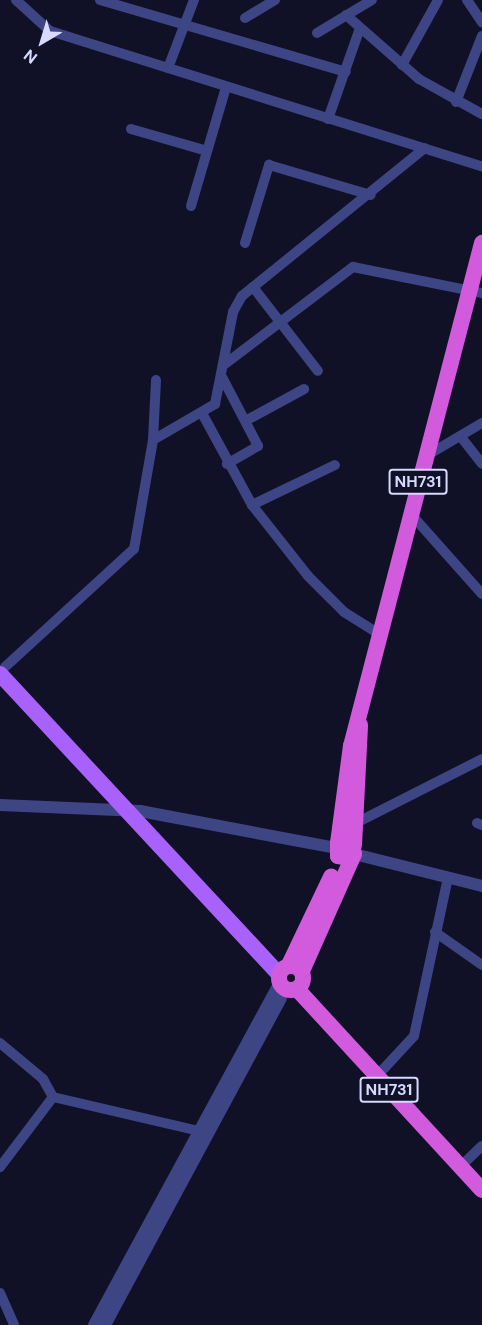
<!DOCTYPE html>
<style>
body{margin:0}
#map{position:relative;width:482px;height:1325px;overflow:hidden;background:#101027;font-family:"DM Sans",sans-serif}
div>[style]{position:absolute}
.minor>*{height:10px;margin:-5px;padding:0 5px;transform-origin:5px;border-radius:5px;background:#3d4584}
.tertiary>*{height:12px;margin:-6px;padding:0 6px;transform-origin:6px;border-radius:6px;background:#3d4584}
.primary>*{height:16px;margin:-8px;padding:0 8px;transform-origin:8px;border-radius:8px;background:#a961fb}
.trunk>*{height:16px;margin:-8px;padding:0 8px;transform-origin:8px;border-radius:8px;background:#d25bdd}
.trunk>.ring{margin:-8px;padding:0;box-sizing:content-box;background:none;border:16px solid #d25bdd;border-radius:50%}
span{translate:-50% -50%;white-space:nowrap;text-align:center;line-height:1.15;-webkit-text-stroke:4.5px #101027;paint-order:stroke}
.shield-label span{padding:2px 4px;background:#101027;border:2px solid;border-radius:4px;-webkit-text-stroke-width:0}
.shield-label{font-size:16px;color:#d7d9fe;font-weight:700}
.north{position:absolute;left:12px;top:12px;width:60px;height:60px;-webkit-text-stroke:4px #101027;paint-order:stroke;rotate:218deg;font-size:16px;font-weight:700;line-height:24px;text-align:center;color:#d7d9fe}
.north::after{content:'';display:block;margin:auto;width:21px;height:27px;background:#d7d9fe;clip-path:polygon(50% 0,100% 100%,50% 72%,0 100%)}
</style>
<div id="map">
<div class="minor">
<div style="left:16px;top:0;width:46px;rotate:42.4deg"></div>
<div style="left:50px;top:31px;width:453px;rotate:17.4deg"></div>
<div style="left:100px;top:0;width:256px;rotate:16.3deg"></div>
<div style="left:467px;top:0;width:27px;rotate:56deg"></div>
<div style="left:346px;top:15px;width:97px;rotate:41.2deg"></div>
<div style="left:419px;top:79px;width:72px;rotate:29.1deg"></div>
<div style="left:245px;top:18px;width:35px;rotate:-31deg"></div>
<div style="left:317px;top:33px;width:64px;rotate:-31deg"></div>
<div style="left:402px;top:65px;width:74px;rotate:-61deg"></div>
<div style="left:168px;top:68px;width:73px;rotate:-69.1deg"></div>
<div style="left:456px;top:102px;width:71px;rotate:-68.5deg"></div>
<div style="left:328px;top:119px;width:96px;rotate:-70.6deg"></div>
<div style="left:131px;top:129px;width:79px;rotate:16.1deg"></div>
<div style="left:191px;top:206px;width:124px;rotate:-73.6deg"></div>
<div style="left:245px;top:243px;width:82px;rotate:-72.9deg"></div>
<div style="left:269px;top:165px;width:106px;rotate:16.4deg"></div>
<div style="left:253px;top:287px;width:106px;rotate:52.3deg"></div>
<div style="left:225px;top:364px;width:161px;rotate:-37.2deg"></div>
<div style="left:353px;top:267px;width:132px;rotate:11.4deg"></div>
<div style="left:222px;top:377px;width:78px;rotate:62.4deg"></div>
<div style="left:258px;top:446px;width:36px;rotate:150deg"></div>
<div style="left:203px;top:415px;width:102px;rotate:61.4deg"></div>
<div style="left:252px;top:505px;width:90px;rotate:51.7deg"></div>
<div style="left:308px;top:576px;width:51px;rotate:45deg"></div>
<div style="left:344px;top:612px;width:41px;rotate:32.2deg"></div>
<div style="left:247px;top:420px;width:65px;rotate:-28.5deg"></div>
<div style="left:461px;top:437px;width:34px;rotate:52deg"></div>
<div style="left:153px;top:440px;width:72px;rotate:-30.1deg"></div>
<div style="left:215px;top:404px;width:94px;rotate:-78.9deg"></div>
<div style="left:233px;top:312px;width:18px;rotate:-61deg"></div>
<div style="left:242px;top:296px;width:235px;rotate:-39deg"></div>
<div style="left:426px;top:456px;width:65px;rotate:-30.5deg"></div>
<div style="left:252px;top:505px;width:92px;rotate:-25.7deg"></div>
<div style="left:410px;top:513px;width:108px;rotate:48.4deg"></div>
<div style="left:5px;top:667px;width:175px;rotate:-42.5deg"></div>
<div style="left:134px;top:549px;width:111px;rotate:-80.1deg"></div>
<div style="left:153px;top:440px;width:60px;rotate:-87.1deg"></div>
<div style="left:356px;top:823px;width:141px;rotate:-26.9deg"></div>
<div style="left:477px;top:823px;width:5px;rotate:22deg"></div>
<div style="left:435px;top:932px;width:57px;rotate:35.1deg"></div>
<div style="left:0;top:1043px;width:56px;rotate:39.9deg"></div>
<div style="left:43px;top:1079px;width:21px;rotate:61deg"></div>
<div style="left:53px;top:1097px;width:88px;rotate:127.1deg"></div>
<div style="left:377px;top:1076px;width:54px;rotate:-47.2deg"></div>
<div style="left:414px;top:1036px;width:162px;rotate:-77.9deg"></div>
<div style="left:53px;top:1097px;width:150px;rotate:13.1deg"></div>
<div style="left:460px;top:1167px;width:30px;rotate:-44deg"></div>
<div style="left:0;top:1293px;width:35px;rotate:66deg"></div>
</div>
<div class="tertiary">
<div style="left:0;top:805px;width:140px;rotate:2.5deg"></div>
<div style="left:140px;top:811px;width:199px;rotate:10.7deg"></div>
<div style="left:354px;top:854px;width:132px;rotate:14deg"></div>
<div style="left:94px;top:1325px;width:389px;rotate:-61.5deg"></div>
<div style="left:105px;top:1325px;width:371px;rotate:-61.7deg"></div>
</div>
<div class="primary">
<div style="left:0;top:674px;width:410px;rotate:47.1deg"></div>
</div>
<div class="trunk">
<div style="left:338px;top:843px;width:98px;rotate:-82.4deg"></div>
<div style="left:351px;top:746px;width:520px;rotate:-75.4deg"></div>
<div style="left:354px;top:845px;width:120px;rotate:-87.1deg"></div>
<div style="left:289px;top:965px;width:98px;rotate:-64.5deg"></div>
<div class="ring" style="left:279px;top:966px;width:8px;height:8px"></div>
<div style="left:302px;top:971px;width:128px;rotate:-66deg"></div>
<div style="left:354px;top:854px;width:13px;rotate:-103deg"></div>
<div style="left:351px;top:841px;width:13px;rotate:171deg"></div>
<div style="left:338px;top:843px;width:13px;rotate:90deg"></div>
<div style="left:338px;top:856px;width:13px;rotate:9deg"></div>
<div style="left:297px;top:989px;width:273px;rotate:47.4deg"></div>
</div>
<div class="shield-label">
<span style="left:418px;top:482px">NH731</span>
<span style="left:389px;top:1090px">NH731</span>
</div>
<div class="north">N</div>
</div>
